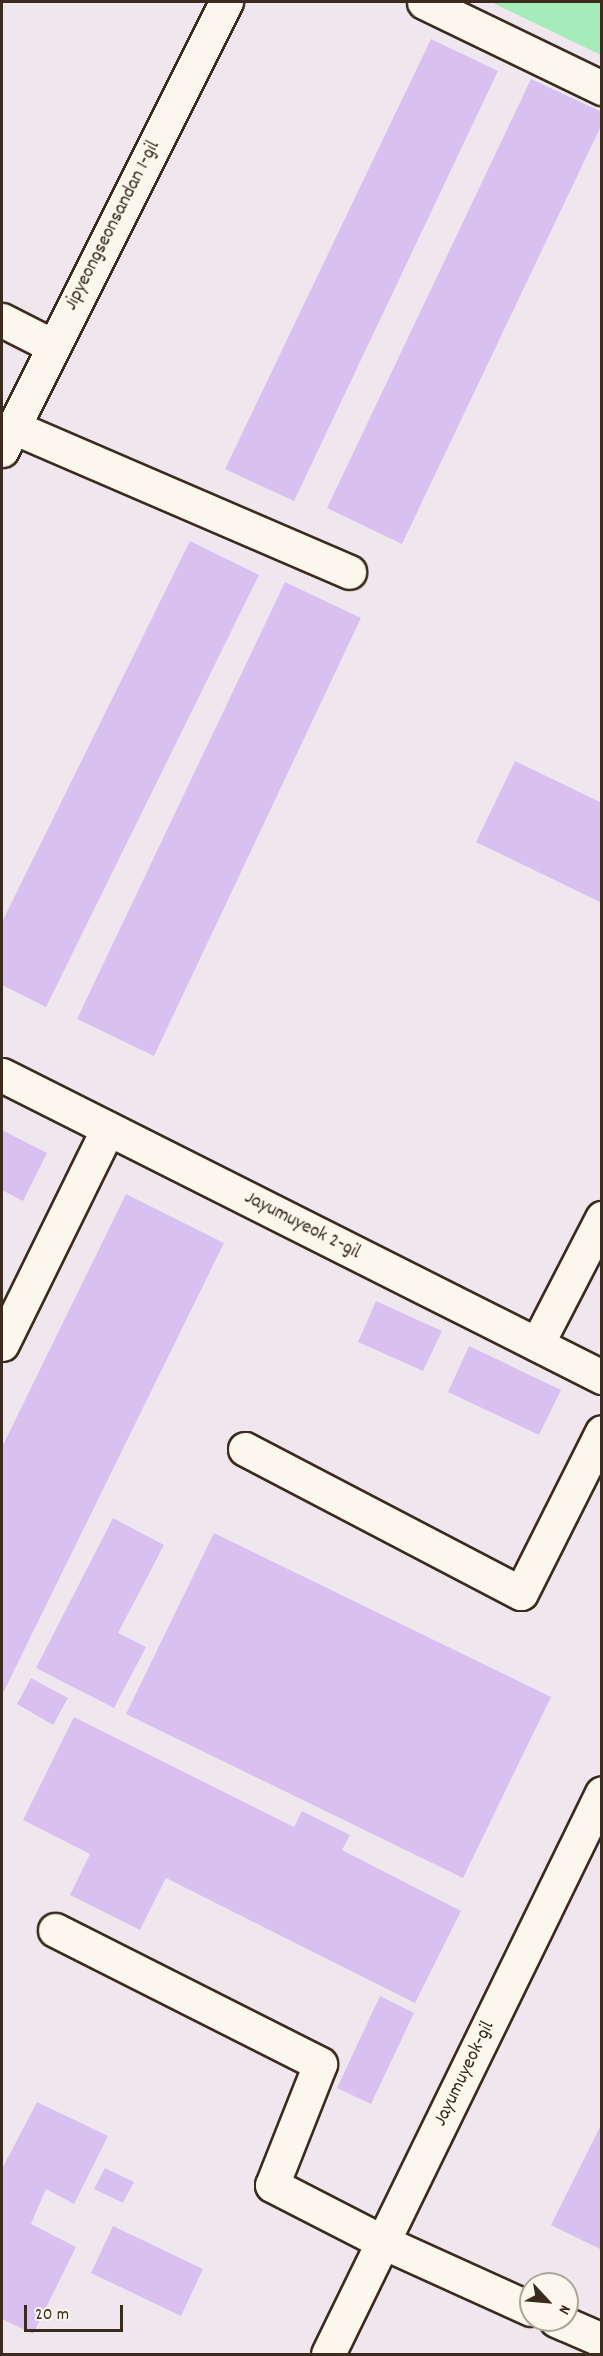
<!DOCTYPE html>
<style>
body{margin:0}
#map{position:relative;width:603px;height:2356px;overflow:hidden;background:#fbf7ec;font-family:Dekko,sans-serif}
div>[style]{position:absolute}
.built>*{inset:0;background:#f0e7ee}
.green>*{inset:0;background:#a5ecba}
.building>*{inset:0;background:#d8c1f1}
.roads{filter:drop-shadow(2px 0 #3b2a1e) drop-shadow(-2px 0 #3b2a1e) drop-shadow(0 2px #3b2a1e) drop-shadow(0 -2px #3b2a1e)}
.minor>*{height:33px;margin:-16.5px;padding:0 16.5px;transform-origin:16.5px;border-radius:16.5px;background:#fbf7ec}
span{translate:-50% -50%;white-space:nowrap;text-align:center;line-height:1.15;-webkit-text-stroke:4.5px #fbf7ec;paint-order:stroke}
.street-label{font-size:20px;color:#3b2a1e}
.frame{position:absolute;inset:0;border:3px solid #3b2a1e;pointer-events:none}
.north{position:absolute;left:519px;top:2272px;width:60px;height:60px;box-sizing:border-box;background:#fbf7ec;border:2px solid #aea59a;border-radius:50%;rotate:116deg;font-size:16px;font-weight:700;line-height:24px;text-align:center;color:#3b2a1e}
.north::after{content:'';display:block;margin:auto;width:21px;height:27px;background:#3b2a1e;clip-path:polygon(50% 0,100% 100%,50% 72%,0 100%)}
.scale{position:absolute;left:24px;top:2305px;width:99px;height:27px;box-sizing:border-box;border:3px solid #3b2a1e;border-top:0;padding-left:8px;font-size:18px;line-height:21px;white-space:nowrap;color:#3b2a1e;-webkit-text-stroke:4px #fbf7ec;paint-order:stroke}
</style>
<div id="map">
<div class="built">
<div style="clip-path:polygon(evenodd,2px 2px,601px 2px,601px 2354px,2px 2354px,2px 2px,531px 2284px,567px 2284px,567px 2320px,531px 2320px,531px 2284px)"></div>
</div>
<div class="green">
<div style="clip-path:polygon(491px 2px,601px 2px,601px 55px)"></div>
</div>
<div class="building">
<div style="clip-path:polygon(431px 39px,498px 71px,294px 501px,225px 469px)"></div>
<div style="clip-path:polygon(531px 79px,602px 112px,602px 124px,402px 544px,327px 508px)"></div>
<div style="clip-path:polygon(190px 541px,259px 575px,46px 1007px,2px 985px,2px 922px)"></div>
<div style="clip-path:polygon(285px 582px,361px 618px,154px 1056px,77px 1019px)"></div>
<div style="clip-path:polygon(515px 761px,602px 803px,602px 903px,476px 842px)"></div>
<div style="clip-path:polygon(2px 1130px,47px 1153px,23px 1201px,2px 1190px)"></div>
<div style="clip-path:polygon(126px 1194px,224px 1243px,2px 1695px,2px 1447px)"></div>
<div style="clip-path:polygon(376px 1301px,442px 1331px,423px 1371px,358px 1342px)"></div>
<div style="clip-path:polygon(469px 1346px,561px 1390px,539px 1435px,448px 1392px)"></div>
<div style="clip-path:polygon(113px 1518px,164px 1545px,118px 1633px,146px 1647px,114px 1708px,36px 1668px)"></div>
<div style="clip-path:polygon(214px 1533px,551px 1697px,463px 1878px,126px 1714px)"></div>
<div style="clip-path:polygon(31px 1678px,68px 1698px,53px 1725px,17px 1704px)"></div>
<div style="clip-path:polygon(74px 1717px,294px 1827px,302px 1811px,350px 1835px,342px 1850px,461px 1911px,415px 2003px,166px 1878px,140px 1930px,70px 1895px,90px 1854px,23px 1820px)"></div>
<div style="clip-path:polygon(380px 1996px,414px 2013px,371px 2104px,337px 2088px)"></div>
<div style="clip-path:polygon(37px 2102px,108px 2136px,74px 2204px,46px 2189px,31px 2224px,76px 2247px,33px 2334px,2px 2319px,2px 2169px)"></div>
<div style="clip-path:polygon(600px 2127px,602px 2128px,602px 2250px,551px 2225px)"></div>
<div style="clip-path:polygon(105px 2168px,134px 2182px,123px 2203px,94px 2189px)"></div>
<div style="clip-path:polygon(113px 2226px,203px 2269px,181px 2316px,91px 2273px)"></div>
</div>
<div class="roads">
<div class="minor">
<div style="left:424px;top:2px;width:198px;rotate:25.8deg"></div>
<div style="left:2px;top:320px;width:57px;rotate:27deg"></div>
<div style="left:13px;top:427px;width:366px;rotate:23.3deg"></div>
<div style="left:2px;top:450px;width:501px;rotate:-63.43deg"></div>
<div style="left:2px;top:1075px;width:672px;rotate:26.72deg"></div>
<div style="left:2px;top:1344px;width:240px;rotate:-63.8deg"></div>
<div style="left:537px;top:1344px;width:142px;rotate:-62.7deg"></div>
<div style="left:245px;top:1449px;width:311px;rotate:27.6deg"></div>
<div style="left:521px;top:1593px;width:180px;rotate:-63.3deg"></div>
<div style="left:55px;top:1930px;width:297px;rotate:26.8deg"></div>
<div style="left:320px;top:2064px;width:130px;rotate:111.6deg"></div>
<div style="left:272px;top:2185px;width:125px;rotate:27.2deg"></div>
<div style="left:383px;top:2242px;width:162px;rotate:24.4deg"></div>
<div style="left:556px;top:2320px;width:50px;rotate:23.5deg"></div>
<div style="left:328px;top:2354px;width:624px;rotate:-63.97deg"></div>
</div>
</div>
<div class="street-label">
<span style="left:113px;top:226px;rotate:-63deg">Jipyeongseonsandan 1-gil</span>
<span style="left:302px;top:1226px;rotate:27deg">Jayumuyeok 2-gil</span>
<span style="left:465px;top:2074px;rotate:-64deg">Jayumuyeok-gil</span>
</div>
<div class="frame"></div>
<div class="north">N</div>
<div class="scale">20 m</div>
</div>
